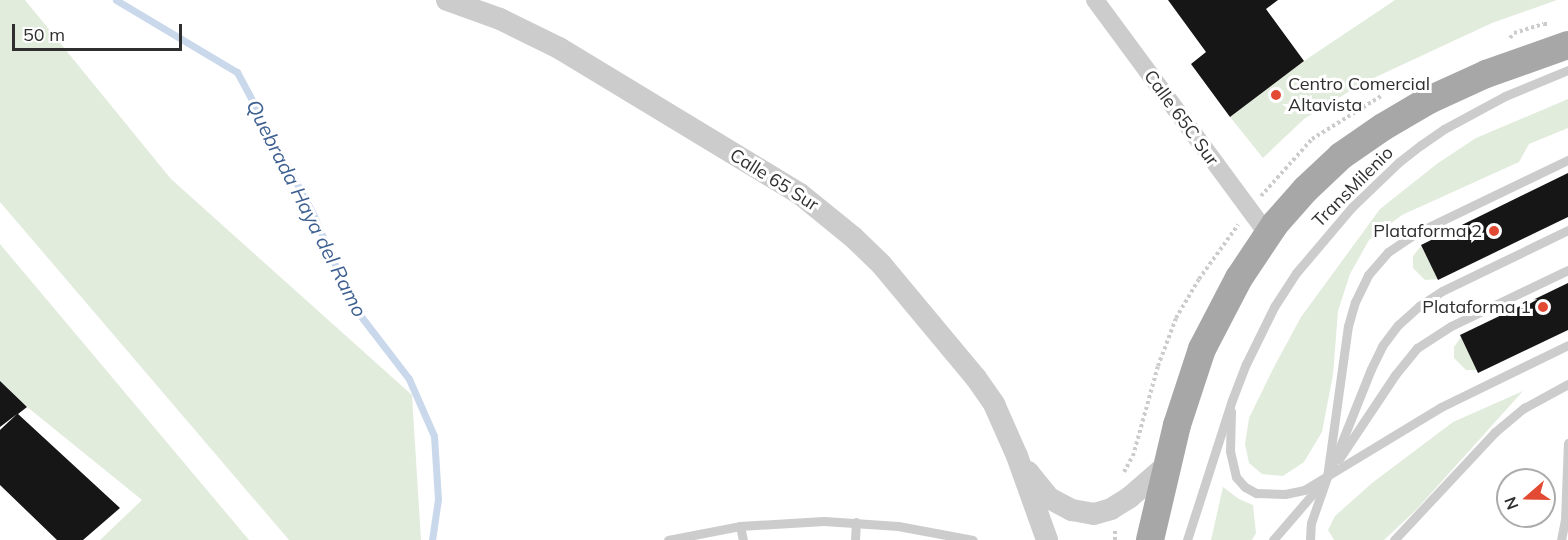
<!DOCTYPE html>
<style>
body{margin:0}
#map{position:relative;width:1568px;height:540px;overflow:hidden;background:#fff;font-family:Mulish,sans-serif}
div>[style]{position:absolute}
.green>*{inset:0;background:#e2ecdd}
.stream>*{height:7px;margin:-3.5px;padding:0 3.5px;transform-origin:3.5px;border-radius:3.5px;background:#cad8ec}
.building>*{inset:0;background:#161616}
.path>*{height:4px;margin-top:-2px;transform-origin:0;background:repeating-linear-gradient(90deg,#ccc 0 3px,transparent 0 6px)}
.service>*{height:9px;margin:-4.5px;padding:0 4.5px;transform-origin:4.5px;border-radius:4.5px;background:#ccc}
.minor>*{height:18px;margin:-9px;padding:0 9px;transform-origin:9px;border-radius:9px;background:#ccc}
.tertiary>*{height:22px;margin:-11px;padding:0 11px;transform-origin:11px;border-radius:11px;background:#ccc}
.primary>*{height:28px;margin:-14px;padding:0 14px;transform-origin:14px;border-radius:14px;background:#a7a7a7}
.dots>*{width:16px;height:16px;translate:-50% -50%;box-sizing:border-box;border:3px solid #fff;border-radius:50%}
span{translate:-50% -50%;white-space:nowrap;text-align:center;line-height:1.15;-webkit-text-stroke:6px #fff;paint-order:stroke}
.poi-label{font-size:18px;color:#2f2f2f}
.left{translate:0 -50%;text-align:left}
.right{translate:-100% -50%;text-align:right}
.street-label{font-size:18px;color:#2f2f2f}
.water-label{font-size:20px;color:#3e6091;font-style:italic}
.north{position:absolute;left:1496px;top:468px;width:60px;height:60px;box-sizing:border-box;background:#fff;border:2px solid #acacac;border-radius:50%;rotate:250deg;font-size:16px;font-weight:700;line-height:24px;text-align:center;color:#2f2f2f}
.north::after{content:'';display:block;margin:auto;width:21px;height:27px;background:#e34a34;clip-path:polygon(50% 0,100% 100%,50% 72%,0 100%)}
.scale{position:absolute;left:12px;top:24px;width:170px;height:27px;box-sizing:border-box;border:3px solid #2f2f2f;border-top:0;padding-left:8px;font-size:18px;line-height:21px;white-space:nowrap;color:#2f2f2f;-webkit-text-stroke:4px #fff;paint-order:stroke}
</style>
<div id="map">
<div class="green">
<div style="clip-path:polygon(0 0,25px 0,171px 179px,412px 395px,421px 540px,289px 540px,0 202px)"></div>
<div style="clip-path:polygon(1395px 0,1557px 0,1492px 23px,1363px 83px,1304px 119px,1263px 158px,1230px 117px,1304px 61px)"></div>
<div style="clip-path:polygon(1568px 99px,1568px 128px,1529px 144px,1519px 162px,1402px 215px,1369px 240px,1350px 274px,1338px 311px,1333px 375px,1322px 432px,1304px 462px,1283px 476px,1262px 474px,1249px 463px,1245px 444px,1249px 418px,1275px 365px,1301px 317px,1380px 209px,1438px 163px,1476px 138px)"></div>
<div style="clip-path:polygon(0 244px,249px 540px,100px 540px,142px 500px,0 385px)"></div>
<div style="clip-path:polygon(1421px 246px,1438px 279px,1425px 280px,1413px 268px,1413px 256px)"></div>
<div style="clip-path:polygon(1461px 337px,1477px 370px,1466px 370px,1454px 358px,1454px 347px)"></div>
<div style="clip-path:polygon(1523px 391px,1417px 509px,1384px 540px,1334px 540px,1328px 530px,1335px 516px,1372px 483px,1453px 422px)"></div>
<div style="clip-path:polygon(1223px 487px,1239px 499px,1253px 505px,1256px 533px,1252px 540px,1211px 540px)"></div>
</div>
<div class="stream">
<div style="left:116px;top:0;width:141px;rotate:30.8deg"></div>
<div style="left:237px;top:72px;width:161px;rotate:61.8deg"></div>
<div style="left:313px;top:214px;width:100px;rotate:66.5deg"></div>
<div style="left:353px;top:306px;width:92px;rotate:52.5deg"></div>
<div style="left:409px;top:379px;width:62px;rotate:66.3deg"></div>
<div style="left:434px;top:436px;width:63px;rotate:86.4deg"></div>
<div style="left:438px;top:499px;width:41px;rotate:98.3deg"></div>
</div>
<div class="building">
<div style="clip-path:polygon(1168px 0,1278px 0,1266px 9px,1304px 61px,1230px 117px,1191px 64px,1206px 52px)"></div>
<div style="clip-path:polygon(1568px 173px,1568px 217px,1438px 280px,1421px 245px)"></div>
<div style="clip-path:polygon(1568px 283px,1568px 330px,1478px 373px,1460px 335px)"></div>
<div style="clip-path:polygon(0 381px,27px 407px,18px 414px,120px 508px,83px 540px,57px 540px,0 485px,0 430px,17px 414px,0 427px)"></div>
</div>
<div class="path">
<div style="left:1510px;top:38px;width:6px;rotate:-51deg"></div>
<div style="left:1514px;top:33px;width:31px;rotate:-17deg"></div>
<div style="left:1544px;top:24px;width:6px"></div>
<div style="left:1261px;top:196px;width:76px;rotate:-48.2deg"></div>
<div style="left:1312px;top:139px;width:81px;rotate:-31.9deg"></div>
<div style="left:1124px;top:472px;width:18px;rotate:-61deg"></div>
<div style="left:1133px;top:456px;width:93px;rotate:-74.5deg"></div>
<div style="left:1158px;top:366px;width:51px;rotate:-69.4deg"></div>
<div style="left:1176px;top:318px;width:45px;rotate:-59.5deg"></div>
<div style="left:1199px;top:279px;width:67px;rotate:-54.2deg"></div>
<div style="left:1115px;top:540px;width:11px;rotate:-90deg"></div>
</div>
<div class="service">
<div style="left:1231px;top:411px;width:40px;rotate:91.4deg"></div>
<div style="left:1230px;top:451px;width:27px;rotate:77deg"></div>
<div style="left:1236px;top:477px;width:13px;rotate:48deg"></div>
<div style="left:1245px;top:487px;width:13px;rotate:29deg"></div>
<div style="left:1256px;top:493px;width:29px;rotate:2deg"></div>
<div style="left:1285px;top:494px;width:19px;rotate:-12deg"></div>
<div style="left:1304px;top:490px;width:160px;rotate:-31.2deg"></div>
<div style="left:1441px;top:407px;width:141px;rotate:-26deg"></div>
<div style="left:1339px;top:459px;width:101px;rotate:-56.3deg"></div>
<div style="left:1395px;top:375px;width:35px;rotate:-51deg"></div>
<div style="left:1417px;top:348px;width:40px;rotate:-32.9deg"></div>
<div style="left:1451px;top:326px;width:130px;rotate:-25.6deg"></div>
<div style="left:1333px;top:464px;width:102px;rotate:-68.2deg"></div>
<div style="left:1371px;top:369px;width:25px;rotate:-64deg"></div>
<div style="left:1382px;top:346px;width:26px;rotate:-53deg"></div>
<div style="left:1398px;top:325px;width:28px;rotate:-42deg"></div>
<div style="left:1419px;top:306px;width:27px;rotate:-33deg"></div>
<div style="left:1442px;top:291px;width:140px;rotate:-25.8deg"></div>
<div style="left:1327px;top:477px;width:152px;rotate:-82.1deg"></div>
<div style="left:1348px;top:326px;width:25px;rotate:-74deg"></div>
<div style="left:1355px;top:302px;width:30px;rotate:-64deg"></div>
<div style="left:1368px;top:275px;width:30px;rotate:-49deg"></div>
<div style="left:1388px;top:252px;width:34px;rotate:-34deg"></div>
<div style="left:1416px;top:233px;width:169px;rotate:-25.7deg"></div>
<div style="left:740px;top:526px;width:14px;rotate:78deg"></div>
<div style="left:668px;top:540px;width:73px;rotate:-11deg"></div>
<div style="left:740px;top:526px;width:84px;rotate:-3.4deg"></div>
<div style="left:824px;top:521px;width:74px;rotate:3.9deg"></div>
<div style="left:898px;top:526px;width:76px;rotate:10.6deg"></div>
<div style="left:855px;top:540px;width:18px;rotate:-87deg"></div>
<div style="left:1187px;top:540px;width:147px;rotate:-72.2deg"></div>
<div style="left:1232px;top:400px;width:39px;rotate:-69deg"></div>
<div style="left:1246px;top:364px;width:64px;rotate:-63.8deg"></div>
<div style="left:1274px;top:307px;width:40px;rotate:-57.1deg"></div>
<div style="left:1296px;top:273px;width:87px;rotate:-49.7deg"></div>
<div style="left:1352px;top:207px;width:65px;rotate:-43.8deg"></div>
<div style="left:1399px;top:162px;width:28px;rotate:-38deg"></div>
<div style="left:1421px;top:145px;width:28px;rotate:-35deg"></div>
<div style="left:1444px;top:129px;width:69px;rotate:-28.4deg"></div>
<div style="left:1505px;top:96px;width:68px;rotate:-22.4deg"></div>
<div style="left:1273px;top:540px;width:75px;rotate:-49.3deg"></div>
<div style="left:1310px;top:540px;width:17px;rotate:-87deg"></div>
<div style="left:1311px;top:523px;width:49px;rotate:-70.8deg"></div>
<div style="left:1394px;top:540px;width:148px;rotate:-46.9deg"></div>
<div style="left:1495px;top:432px;width:38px;rotate:-40deg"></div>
<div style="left:1524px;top:408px;width:50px;rotate:-28.6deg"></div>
<div style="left:1561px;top:540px;width:20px;rotate:-79deg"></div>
<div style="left:1565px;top:520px;width:77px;rotate:-87.8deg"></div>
</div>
<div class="minor">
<div style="left:1095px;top:0;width:292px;rotate:53.6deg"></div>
</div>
<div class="tertiary">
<div style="left:447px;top:0;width:56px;rotate:19.7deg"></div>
<div style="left:500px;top:19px;width:66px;rotate:26.2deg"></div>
<div style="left:559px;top:48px;width:282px;rotate:31.2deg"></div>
<div style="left:800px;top:194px;width:68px;rotate:39.1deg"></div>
<div style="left:853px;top:237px;width:39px;rotate:44deg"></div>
<div style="left:881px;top:264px;width:148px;rotate:50.2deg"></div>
<div style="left:976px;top:378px;width:32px;rotate:55deg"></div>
<div style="left:994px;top:404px;width:57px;rotate:66.1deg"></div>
<div style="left:1017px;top:456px;width:89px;rotate:70.3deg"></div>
<div style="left:1028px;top:472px;width:33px;rotate:51deg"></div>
<div style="left:1049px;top:498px;width:26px;rotate:28deg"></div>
<div style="left:1072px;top:510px;width:22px;rotate:10deg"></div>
<div style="left:1094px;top:514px;width:18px;rotate:-16deg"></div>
<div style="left:1111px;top:509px;width:22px;rotate:-32deg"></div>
<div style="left:1130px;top:497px;width:50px;rotate:-41deg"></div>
</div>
<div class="primary">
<div style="left:1150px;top:540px;width:118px;rotate:-76.8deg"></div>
<div style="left:1177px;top:425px;width:80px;rotate:-71.8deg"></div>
<div style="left:1202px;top:349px;width:80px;rotate:-62.5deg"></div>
<div style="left:1239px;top:278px;width:65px;rotate:-56.3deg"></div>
<div style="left:1275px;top:224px;width:47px;rotate:-48.5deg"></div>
<div style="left:1306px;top:189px;width:48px;rotate:-43.3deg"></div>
<div style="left:1341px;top:156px;width:51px;rotate:-34.6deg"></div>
<div style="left:1383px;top:127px;width:53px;rotate:-30.4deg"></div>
<div style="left:1429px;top:100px;width:63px;rotate:-24.5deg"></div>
<div style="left:1486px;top:74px;width:87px;rotate:-19.5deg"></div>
</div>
<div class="dots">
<div style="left:1276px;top:95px;background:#e34a34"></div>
<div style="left:1494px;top:231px;background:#e34a34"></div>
<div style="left:1543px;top:307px;background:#e34a34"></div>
</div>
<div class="poi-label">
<span class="left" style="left:1288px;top:95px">Centro Comercial<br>Altavista</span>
<span class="right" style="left:1482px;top:231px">Plataforma 2</span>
<span class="right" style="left:1531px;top:307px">Plataforma 1</span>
</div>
<div class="street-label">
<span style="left:1181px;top:118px;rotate:54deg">Calle 65C Sur</span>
<span style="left:774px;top:180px;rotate:32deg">Calle 65 Sur</span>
<span style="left:1353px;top:187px;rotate:-45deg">TransMilenio</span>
</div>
<div class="water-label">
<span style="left:307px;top:208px;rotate:63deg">Quebrada Haya del Ramo</span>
</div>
<div class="north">N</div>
<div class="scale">50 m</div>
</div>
